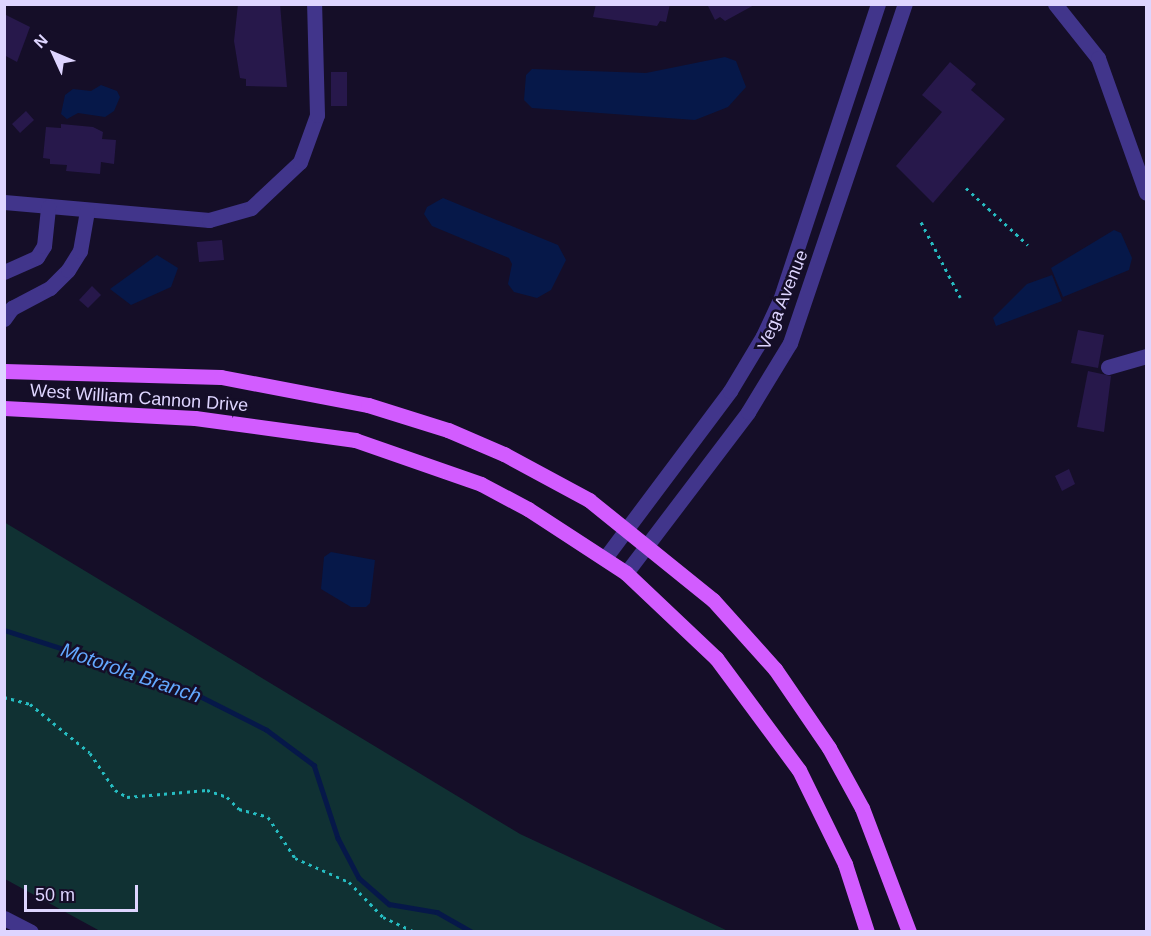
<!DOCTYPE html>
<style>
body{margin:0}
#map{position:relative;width:1151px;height:936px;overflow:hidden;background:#150e28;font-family:Helvetica,sans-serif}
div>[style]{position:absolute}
.green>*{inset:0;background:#103133}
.water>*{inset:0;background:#061849}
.stream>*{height:4.5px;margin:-2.25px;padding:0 2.25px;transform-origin:2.25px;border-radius:2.25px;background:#061849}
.building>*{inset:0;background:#27184b}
.path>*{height:3px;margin-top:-1.5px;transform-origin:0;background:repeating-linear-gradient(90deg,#26bdc2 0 3px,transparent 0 7.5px)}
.minor>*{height:15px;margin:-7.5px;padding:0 7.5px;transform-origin:7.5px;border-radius:7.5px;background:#41358b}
.major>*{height:15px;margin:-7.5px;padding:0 7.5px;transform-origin:7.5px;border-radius:7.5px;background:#d25cff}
span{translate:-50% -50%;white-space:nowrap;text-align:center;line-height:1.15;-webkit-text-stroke:5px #150e28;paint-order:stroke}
.street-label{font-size:18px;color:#ded5ff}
.water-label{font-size:20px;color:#63a8ff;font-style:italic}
.frame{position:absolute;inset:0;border:6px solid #ded5ff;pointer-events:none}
.north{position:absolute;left:24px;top:24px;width:60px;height:60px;-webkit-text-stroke:4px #150e28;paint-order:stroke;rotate:314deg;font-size:16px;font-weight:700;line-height:24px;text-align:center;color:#ded5ff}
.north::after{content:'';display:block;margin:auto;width:21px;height:27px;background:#ded5ff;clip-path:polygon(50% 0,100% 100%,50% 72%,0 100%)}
.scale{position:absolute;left:24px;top:885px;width:114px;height:27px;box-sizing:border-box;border:3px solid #ded5ff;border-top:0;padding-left:8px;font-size:18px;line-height:21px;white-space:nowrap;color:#ded5ff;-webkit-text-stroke:4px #150e28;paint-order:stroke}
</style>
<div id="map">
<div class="green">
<div style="clip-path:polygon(4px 522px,520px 834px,728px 931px,100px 931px,5px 879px)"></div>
</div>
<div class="water">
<div style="clip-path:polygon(725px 57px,736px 61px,746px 87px,728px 107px,695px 120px,532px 108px,524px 100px,526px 75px,532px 69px,646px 73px)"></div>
<div style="clip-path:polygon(101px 85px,117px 91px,120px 97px,114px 111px,105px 117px,78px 113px,67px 119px,61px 114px,65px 95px,73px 89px,91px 91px)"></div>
<div style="clip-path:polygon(443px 198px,558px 245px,566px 260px,551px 290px,537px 298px,514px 292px,508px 284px,512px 264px,509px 258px,432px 226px,424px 214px,427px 207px)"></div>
<div style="clip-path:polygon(1114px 230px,1121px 233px,1132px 258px,1129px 270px,1063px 297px,1051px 268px)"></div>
<div style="clip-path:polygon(157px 255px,178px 268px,171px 287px,131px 305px,110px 289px)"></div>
<div style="clip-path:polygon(1052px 275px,1062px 301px,996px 326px,993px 318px,1027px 284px)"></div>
<div style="clip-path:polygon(331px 552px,375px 560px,370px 603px,366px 607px,351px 607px,321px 589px,324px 557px)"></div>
</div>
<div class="stream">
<div style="left:4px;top:630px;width:185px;rotate:17.7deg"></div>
<div style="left:180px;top:686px;width:97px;rotate:26.8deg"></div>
<div style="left:267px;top:730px;width:59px;rotate:36.7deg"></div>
<div style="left:314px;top:765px;width:77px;rotate:71.8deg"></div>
<div style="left:338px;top:838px;width:45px;rotate:62.3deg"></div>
<div style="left:359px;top:878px;width:40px;rotate:41deg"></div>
<div style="left:389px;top:904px;width:49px;rotate:9.5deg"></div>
<div style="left:437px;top:912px;width:40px;rotate:29.7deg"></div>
</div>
<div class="building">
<div style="clip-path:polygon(238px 4px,280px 4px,287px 87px,246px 86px,246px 79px,240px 78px,234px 41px)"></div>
<div style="clip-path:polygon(596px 4px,670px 4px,666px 22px,660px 21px,657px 26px,593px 17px)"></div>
<div style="clip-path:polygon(707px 4px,756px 4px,725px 21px,720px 17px,715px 20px)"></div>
<div style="clip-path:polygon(4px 14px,30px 27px,17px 62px,4px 55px)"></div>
<div style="clip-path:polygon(950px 62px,976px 84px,971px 90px,1005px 119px,933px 203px,896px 166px,942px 112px,922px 95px)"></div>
<div style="clip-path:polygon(331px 72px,347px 72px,347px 106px,331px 106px)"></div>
<div style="clip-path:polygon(26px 111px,34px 120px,20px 133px,12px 124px)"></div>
<div style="clip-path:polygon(61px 124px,93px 127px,103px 132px,102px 139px,116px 140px,114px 164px,101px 162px,100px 174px,66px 171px,67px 165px,50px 164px,50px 159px,43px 158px,46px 127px,61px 128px)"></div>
<div style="clip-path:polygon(222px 240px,224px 260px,199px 262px,197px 242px)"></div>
<div style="clip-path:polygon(92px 286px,101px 295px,88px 308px,79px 300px)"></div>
<div style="clip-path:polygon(1078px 330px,1104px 335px,1098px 368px,1071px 363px)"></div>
<div style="clip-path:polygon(1088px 371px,1111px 376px,1104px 432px,1077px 427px)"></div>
<div style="clip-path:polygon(1069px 469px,1075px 484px,1062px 491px,1055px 476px)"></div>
</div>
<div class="path">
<div style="left:966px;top:188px;width:84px;rotate:42.6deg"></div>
<div style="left:921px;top:222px;width:85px;rotate:62.5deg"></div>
<div style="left:4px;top:697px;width:27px;rotate:15deg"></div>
<div style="left:30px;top:704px;width:77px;rotate:39.2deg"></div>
<div style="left:90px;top:753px;width:45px;rotate:56deg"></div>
<div style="left:115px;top:790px;width:14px;rotate:30deg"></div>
<div style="left:127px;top:797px;width:80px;rotate:-5deg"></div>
<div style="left:207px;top:790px;width:21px;rotate:19deg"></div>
<div style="left:227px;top:797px;width:17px;rotate:45deg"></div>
<div style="left:239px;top:809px;width:30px;rotate:15deg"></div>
<div style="left:268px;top:817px;width:49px;rotate:56.6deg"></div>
<div style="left:295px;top:858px;width:59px;rotate:24deg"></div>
<div style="left:349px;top:882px;width:49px;rotate:45.8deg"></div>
<div style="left:383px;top:917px;width:35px;rotate:25deg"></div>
</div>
<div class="minor">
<div style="left:1055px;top:4px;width:69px;rotate:51.5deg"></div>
<div style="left:1098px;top:58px;width:143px;rotate:70.4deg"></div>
<div style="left:4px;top:202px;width:206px;rotate:5deg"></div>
<div style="left:209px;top:220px;width:44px;rotate:-15.9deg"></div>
<div style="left:251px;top:208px;width:67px;rotate:-43.2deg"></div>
<div style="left:300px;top:162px;width:50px;rotate:-70.1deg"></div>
<div style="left:317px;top:115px;width:111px;rotate:-91.5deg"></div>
<div style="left:4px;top:272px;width:36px;rotate:-24deg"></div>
<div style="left:37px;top:257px;width:13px;rotate:-58deg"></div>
<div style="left:44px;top:246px;width:39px;rotate:-84deg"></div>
<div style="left:4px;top:319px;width:14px;rotate:-54deg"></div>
<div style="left:12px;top:308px;width:43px;rotate:-27.8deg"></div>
<div style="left:50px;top:288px;width:25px;rotate:-45deg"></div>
<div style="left:68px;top:270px;width:22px;rotate:-58deg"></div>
<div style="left:80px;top:251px;width:41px;rotate:-80.1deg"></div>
<div style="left:1108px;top:367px;width:40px;rotate:-16deg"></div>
<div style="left:605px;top:558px;width:209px;rotate:-53.2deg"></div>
<div style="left:730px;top:391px;width:64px;rotate:-59deg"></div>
<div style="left:763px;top:336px;width:40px;rotate:-65deg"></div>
<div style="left:780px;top:300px;width:312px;rotate:-71.7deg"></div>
<div style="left:626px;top:573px;width:202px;rotate:-52.8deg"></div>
<div style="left:748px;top:412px;width:81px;rotate:-58.7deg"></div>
<div style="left:790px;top:343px;width:358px;rotate:-71.3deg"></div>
<div style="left:4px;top:918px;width:30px;rotate:27deg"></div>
</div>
<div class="major">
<div style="left:4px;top:371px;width:217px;rotate:1.6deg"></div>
<div style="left:221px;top:377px;width:150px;rotate:10.8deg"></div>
<div style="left:368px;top:405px;width:84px;rotate:17.4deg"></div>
<div style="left:448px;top:430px;width:61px;rotate:23.2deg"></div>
<div style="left:504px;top:454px;width:97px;rotate:28.4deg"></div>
<div style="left:589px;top:500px;width:159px;rotate:38.9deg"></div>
<div style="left:713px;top:600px;width:93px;rotate:48.1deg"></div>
<div style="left:775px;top:669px;width:96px;rotate:55.6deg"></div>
<div style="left:829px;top:748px;width:68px;rotate:61.2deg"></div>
<div style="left:862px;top:808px;width:133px;rotate:69.2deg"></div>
<div style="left:4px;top:408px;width:191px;rotate:3deg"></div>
<div style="left:195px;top:418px;width:162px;rotate:7.8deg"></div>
<div style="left:355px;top:440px;width:133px;rotate:19.2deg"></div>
<div style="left:481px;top:484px;width:53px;rotate:28deg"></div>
<div style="left:528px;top:509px;width:117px;rotate:33.1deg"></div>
<div style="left:626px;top:573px;width:124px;rotate:43.4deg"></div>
<div style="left:716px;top:658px;width:139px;rotate:53.5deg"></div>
<div style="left:799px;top:770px;width:105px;rotate:63.9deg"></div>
<div style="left:845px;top:864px;width:71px;rotate:72.1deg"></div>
</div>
<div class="street-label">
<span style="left:783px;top:300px;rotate:-68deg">Vega Avenue</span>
<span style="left:139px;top:398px;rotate:4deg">West William Cannon Drive</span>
</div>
<div class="water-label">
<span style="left:131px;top:673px;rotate:19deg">Motorola Branch</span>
</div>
<div class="frame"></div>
<div class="north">N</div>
<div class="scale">50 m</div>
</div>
